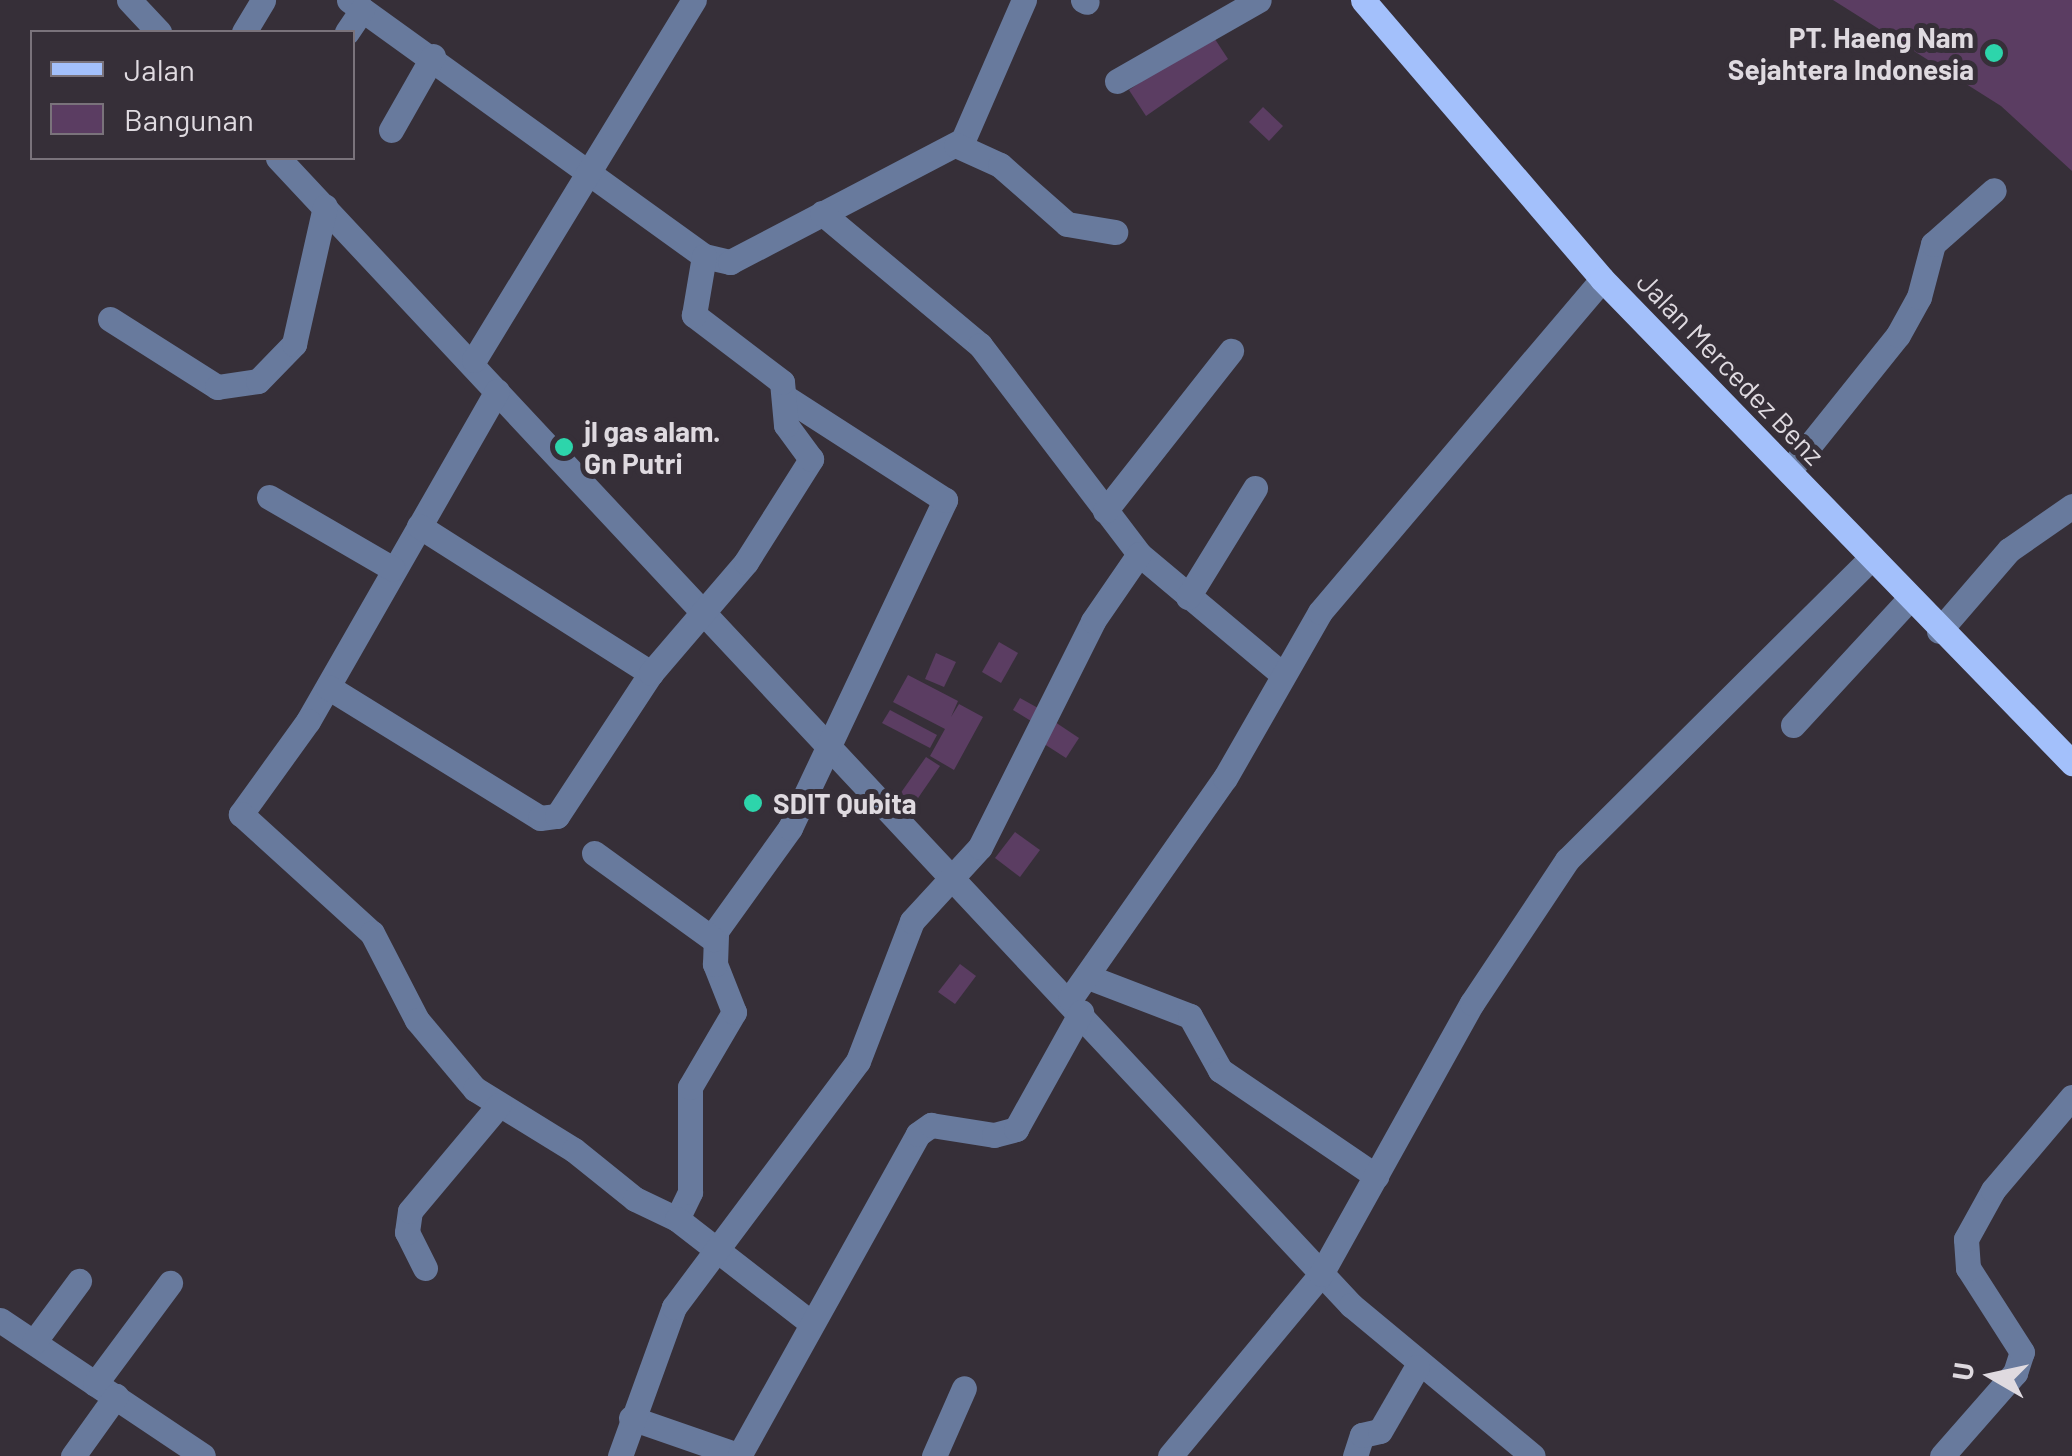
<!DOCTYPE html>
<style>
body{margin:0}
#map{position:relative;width:2072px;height:1456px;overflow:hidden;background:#362f38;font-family:Barlow,sans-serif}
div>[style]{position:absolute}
.building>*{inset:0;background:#5b3d62}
.minor>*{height:25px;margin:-12.5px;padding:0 12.5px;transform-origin:12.5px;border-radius:12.5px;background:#687a9d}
.major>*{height:25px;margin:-12.5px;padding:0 12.5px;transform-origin:12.5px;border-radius:12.5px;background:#a3c0fb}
.dots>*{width:28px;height:28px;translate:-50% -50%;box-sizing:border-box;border:5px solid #362f38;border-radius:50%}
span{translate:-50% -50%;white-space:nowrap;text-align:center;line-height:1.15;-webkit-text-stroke:10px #362f38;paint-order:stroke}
.poi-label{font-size:28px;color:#dfdae0;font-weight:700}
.right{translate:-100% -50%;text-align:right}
.left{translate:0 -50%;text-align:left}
.street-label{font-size:28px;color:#dfdae0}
.legend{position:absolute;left:30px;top:30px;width:325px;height:130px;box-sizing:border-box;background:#362f38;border:2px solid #7a737b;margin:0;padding:12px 18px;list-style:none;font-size:30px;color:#dfdae0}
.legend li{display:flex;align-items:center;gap:20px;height:50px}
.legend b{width:50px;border:2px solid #7a737b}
.north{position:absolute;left:1942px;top:1326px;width:100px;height:100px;-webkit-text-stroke:8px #362f38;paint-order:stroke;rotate:279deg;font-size:28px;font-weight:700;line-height:40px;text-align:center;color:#dfdae0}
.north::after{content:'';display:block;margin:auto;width:35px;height:45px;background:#dfdae0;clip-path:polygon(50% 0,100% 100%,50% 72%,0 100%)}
</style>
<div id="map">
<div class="building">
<div style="clip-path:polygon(1833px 0,2072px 0,2072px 171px,2001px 106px)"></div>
<div style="clip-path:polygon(1211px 33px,1228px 59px,1146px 116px,1129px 90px)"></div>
<div style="clip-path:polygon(1263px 107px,1283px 126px,1269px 141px,1249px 122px)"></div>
<div style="clip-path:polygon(999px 642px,1018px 653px,1001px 683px,982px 672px)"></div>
<div style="clip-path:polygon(936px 653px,956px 662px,944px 687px,925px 679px)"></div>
<div style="clip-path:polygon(908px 675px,958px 701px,951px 717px,959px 704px,983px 717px,954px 770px,930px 756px,945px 729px,893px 702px)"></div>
<div style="clip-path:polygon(1020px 698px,1038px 708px,1031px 721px,1013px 710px)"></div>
<div style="clip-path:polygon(890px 710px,937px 735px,930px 748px,882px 723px)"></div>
<div style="clip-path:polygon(1052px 720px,1079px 738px,1066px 758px,1038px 740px)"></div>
<div style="clip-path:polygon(926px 757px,940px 766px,914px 804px,900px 794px)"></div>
<div style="clip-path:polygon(1015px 832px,1040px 850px,1020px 877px,995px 858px)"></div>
<div style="clip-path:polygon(960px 964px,976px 976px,955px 1004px,938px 992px)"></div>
</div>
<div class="minor">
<div style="left:129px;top:0;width:44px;rotate:46.8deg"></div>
<div style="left:349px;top:0;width:438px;rotate:35.8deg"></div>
<div style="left:704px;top:256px;width:27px;rotate:13deg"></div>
<div style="left:730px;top:262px;width:263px;rotate:-27.6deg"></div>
<div style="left:963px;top:140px;width:153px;rotate:-66.5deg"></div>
<div style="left:1083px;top:0;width:4px;rotate:27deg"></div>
<div style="left:244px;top:32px;width:37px;rotate:-59deg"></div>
<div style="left:347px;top:32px;width:27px;rotate:-56deg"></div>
<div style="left:1117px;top:81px;width:163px;rotate:-29.7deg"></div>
<div style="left:391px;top:130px;width:85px;rotate:-60.4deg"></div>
<div style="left:956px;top:145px;width:48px;rotate:24.4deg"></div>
<div style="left:1000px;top:165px;width:89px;rotate:41.4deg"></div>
<div style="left:1067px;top:224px;width:49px;rotate:9.5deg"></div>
<div style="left:278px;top:158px;width:1571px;rotate:46.91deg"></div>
<div style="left:1351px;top:1305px;width:236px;rotate:39.7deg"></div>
<div style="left:822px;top:213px;width:206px;rotate:39.9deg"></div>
<div style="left:980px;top:345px;width:263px;rotate:52.7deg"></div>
<div style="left:1139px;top:554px;width:187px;rotate:40deg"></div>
<div style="left:110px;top:319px;width:127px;rotate:32.4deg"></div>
<div style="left:217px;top:387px;width:41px;rotate:-8.3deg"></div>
<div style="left:258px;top:381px;width:52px;rotate:-45.8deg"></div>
<div style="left:294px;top:344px;width:141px;rotate:-77.3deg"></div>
<div style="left:474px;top:360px;width:422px;rotate:-58.6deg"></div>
<div style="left:497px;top:391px;width:380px;rotate:119.8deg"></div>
<div style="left:308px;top:721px;width:115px;rotate:125.8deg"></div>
<div style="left:241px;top:814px;width:177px;rotate:42.3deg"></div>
<div style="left:372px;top:933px;width:98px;rotate:62.7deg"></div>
<div style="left:417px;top:1020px;width:90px;rotate:50deg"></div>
<div style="left:475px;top:1089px;width:116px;rotate:31.6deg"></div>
<div style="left:574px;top:1150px;width:78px;rotate:38.8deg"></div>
<div style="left:635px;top:1199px;width:47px;rotate:25.5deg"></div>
<div style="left:677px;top:1219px;width:30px;rotate:-64deg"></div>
<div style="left:690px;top:1192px;width:105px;rotate:-90deg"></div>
<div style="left:690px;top:1087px;width:87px;rotate:-59.6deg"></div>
<div style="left:734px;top:1012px;width:52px;rotate:-111.6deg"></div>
<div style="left:715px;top:964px;width:33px;rotate:-88deg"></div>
<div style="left:716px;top:931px;width:127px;rotate:-54.3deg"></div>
<div style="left:790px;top:828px;width:363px;rotate:-64.7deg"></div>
<div style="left:945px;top:500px;width:188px;rotate:-147.2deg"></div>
<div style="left:1789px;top:471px;width:174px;rotate:-51.3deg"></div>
<div style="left:1898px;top:335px;width:43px;rotate:-61.1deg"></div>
<div style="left:1919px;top:297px;width:55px;rotate:-75.2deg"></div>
<div style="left:1933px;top:244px;width:81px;rotate:-41.5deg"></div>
<div style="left:269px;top:497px;width:143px;rotate:30.1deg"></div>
<div style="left:1105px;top:511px;width:204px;rotate:-51.8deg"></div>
<div style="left:419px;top:526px;width:275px;rotate:32.4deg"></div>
<div style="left:1188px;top:597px;width:128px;rotate:-58.4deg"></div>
<div style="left:1939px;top:631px;width:107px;rotate:-49.2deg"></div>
<div style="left:2009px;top:550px;width:77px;rotate:-34.9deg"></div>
<div style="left:328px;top:687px;width:249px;rotate:31.7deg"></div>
<div style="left:540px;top:818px;width:17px;rotate:-7deg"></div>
<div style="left:557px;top:816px;width:171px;rotate:-56.7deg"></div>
<div style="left:651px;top:673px;width:146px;rotate:-49.4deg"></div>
<div style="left:746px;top:562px;width:122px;rotate:-57.7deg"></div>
<div style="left:811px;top:459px;width:42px;rotate:-126.3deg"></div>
<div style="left:786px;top:425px;width:43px;rotate:-95.3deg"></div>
<div style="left:782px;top:382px;width:111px;rotate:-142.7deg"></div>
<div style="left:694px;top:315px;width:60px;rotate:-80.4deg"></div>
<div style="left:1793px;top:725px;width:173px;rotate:-47.3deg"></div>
<div style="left:594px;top:853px;width:147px;rotate:35.9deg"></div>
<div style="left:1091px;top:978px;width:106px;rotate:21deg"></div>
<div style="left:1190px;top:1016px;width:62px;rotate:60.9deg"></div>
<div style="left:1220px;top:1070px;width:189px;rotate:34.2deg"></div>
<div style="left:1070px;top:999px;width:270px;rotate:-55deg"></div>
<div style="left:1225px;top:778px;width:191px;rotate:-60.2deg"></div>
<div style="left:1320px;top:612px;width:436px;rotate:-49.7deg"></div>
<div style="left:677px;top:1219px;width:170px;rotate:37.8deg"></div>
<div style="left:425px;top:1268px;width:40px;rotate:-116.6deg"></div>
<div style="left:407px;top:1232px;width:21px;rotate:-82deg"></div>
<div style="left:410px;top:1211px;width:138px;rotate:-50deg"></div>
<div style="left:0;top:1320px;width:244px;rotate:33.8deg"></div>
<div style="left:34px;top:1342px;width:76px;rotate:-53.6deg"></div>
<div style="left:95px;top:1384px;width:126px;rotate:-53.4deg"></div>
<div style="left:631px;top:1418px;width:116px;rotate:19.1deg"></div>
<div style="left:740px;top:1454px;width:366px;rotate:-60.9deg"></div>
<div style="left:918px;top:1134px;width:16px;rotate:-35deg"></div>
<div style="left:931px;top:1125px;width:64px;rotate:9deg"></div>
<div style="left:994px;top:1135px;width:23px;rotate:-15deg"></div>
<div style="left:1016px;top:1129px;width:134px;rotate:-60.9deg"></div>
<div style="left:73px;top:1456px;width:74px;rotate:-54.4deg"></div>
<div style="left:620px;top:1456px;width:158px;rotate:-70.1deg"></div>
<div style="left:674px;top:1307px;width:307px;rotate:-53.2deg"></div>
<div style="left:858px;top:1061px;width:150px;rotate:-68.9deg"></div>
<div style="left:912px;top:921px;width:100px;rotate:-47.4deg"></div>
<div style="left:980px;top:847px;width:253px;rotate:-63.4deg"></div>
<div style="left:1093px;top:621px;width:81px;rotate:-55.5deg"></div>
<div style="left:934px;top:1456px;width:74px;rotate:-66.2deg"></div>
<div style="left:1170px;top:1456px;width:236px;rotate:-50.3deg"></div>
<div style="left:1321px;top:1274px;width:310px;rotate:-60.9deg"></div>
<div style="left:1472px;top:1003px;width:172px;rotate:-56.4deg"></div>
<div style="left:1567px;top:860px;width:430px;rotate:-44.8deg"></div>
<div style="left:1355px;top:1456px;width:22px;rotate:-72deg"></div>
<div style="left:1362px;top:1435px;width:18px;rotate:-13deg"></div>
<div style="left:1380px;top:1431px;width:74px;rotate:-60deg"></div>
<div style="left:1942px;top:1456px;width:111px;rotate:-48.7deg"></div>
<div style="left:2015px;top:1373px;width:22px;rotate:-72deg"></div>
<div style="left:2022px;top:1352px;width:100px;rotate:-122.7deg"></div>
<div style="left:1968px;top:1268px;width:29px;rotate:-94deg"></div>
<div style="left:1966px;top:1239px;width:56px;rotate:-61.1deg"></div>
<div style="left:1993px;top:1190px;width:122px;rotate:-49.7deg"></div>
</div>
<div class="major">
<div style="left:1363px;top:0;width:367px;rotate:49.4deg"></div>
<div style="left:1602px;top:279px;width:675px;rotate:45.84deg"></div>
</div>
<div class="dots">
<div style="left:1994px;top:53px;background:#2dd5ab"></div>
<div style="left:564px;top:447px;background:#2dd5ab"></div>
<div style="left:753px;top:803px;background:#2dd5ab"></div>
</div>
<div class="poi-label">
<span class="right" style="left:1974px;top:53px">PT. Haeng Nam<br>Sejahtera Indonesia</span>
<span class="left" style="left:584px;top:447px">jl gas alam.<br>Gn Putri</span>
<span class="left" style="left:773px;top:803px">SDIT Qubita</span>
</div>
<div class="street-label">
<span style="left:1731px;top:368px;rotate:46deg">Jalan Mercedez Benz</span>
</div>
<ul class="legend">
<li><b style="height:12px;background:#a3c0fb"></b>Jalan</li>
<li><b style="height:28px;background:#5b3d62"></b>Bangunan</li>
</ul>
<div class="north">U</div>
</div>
